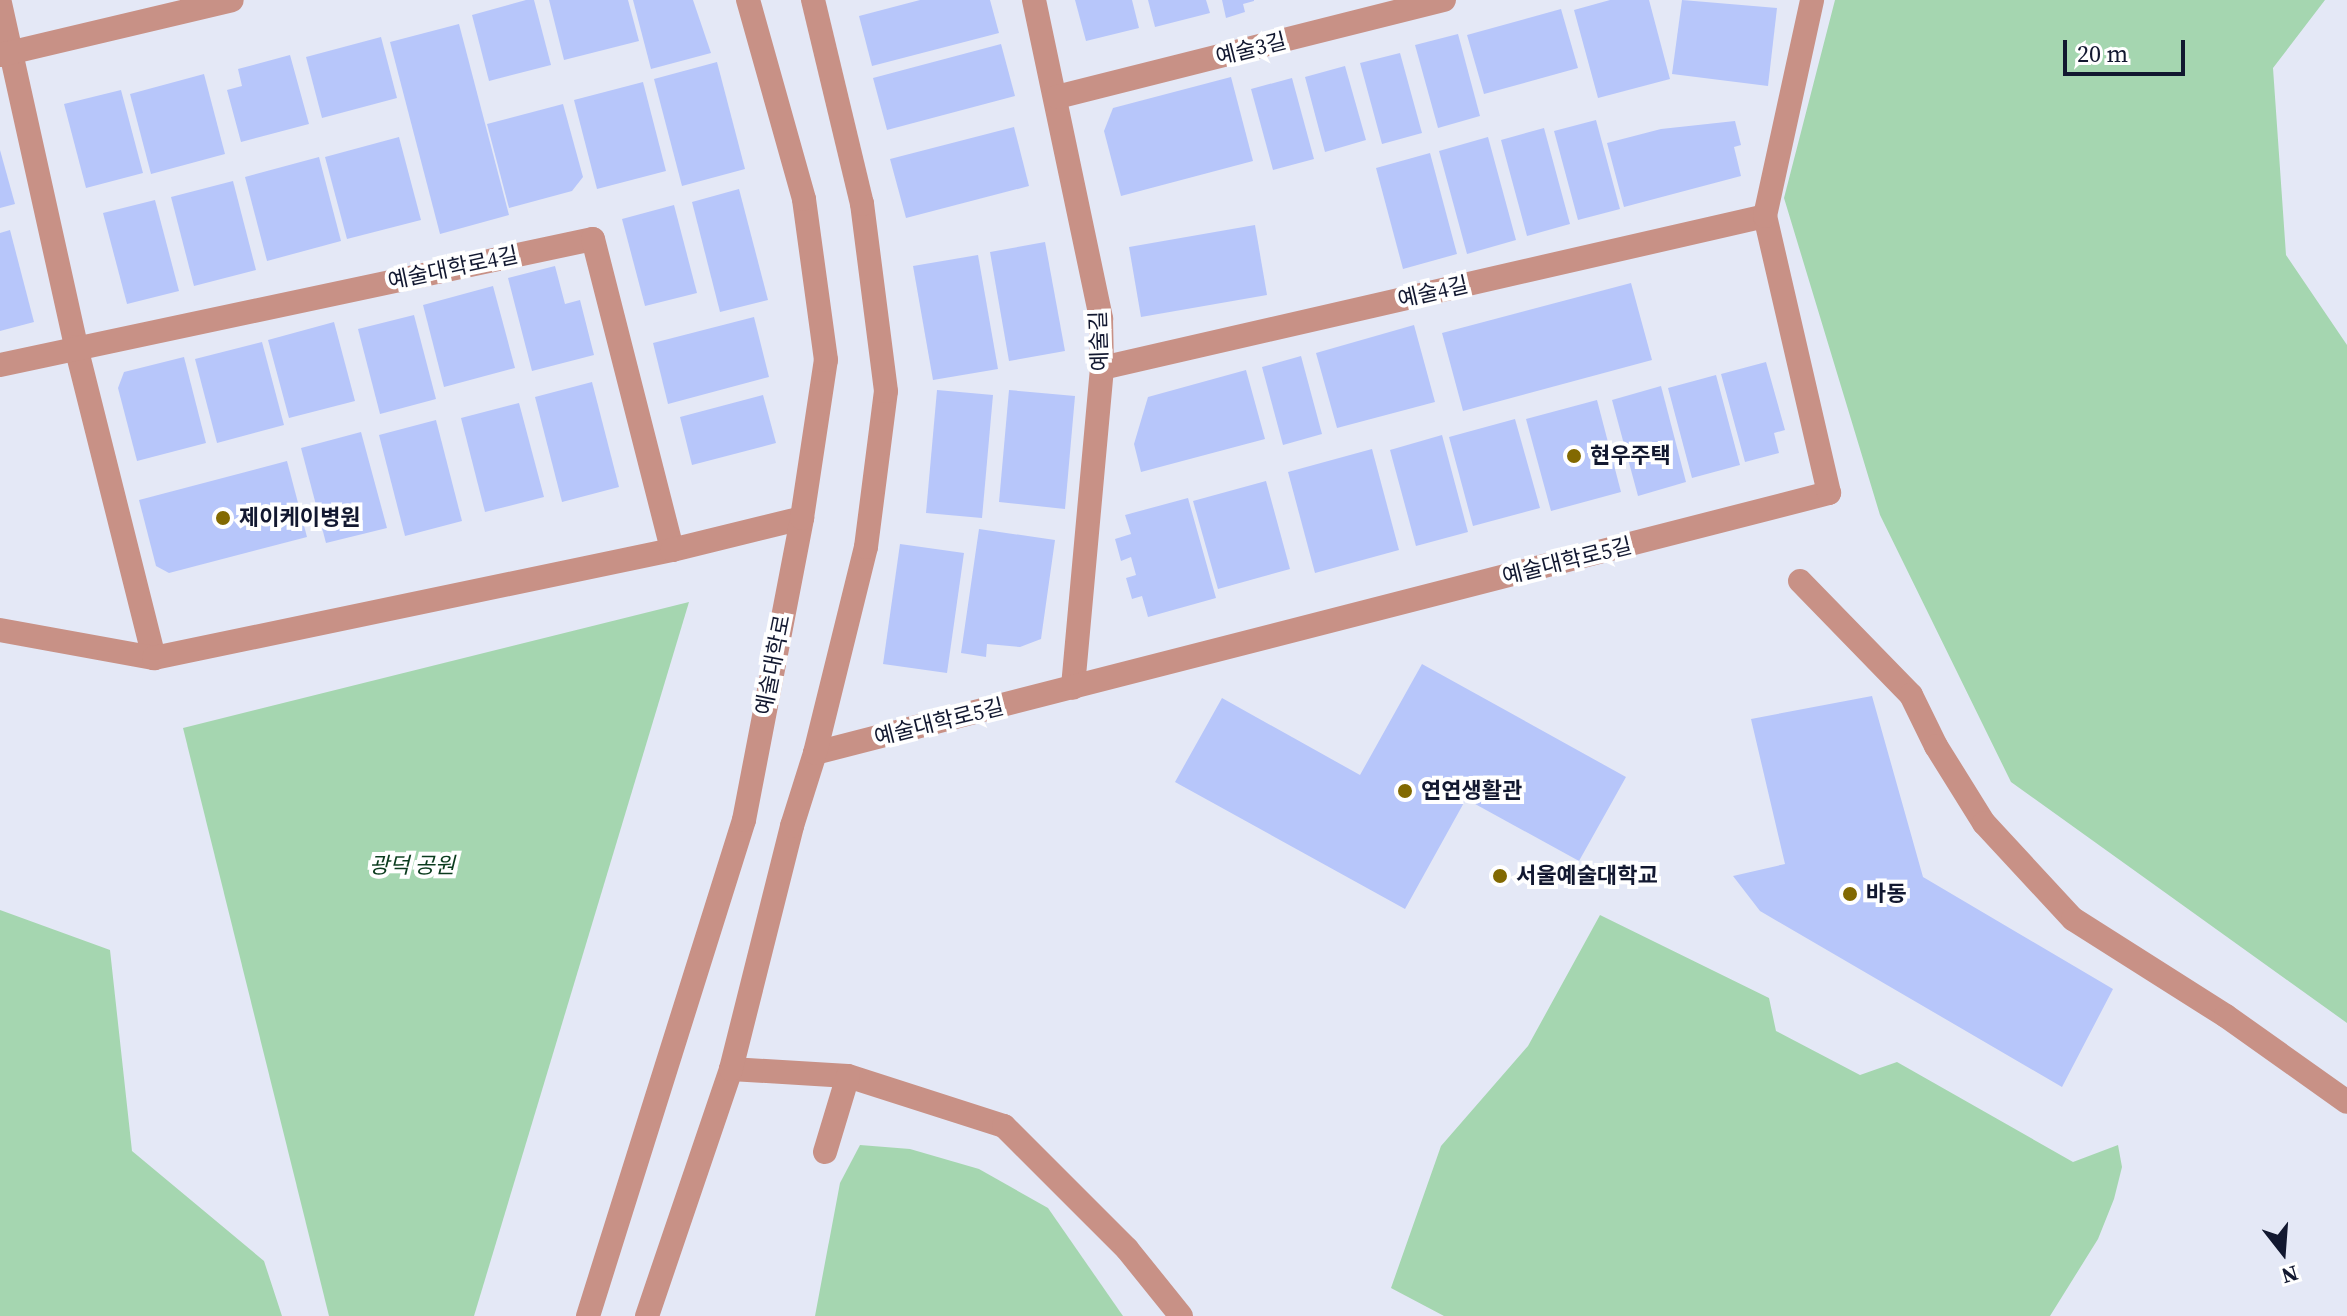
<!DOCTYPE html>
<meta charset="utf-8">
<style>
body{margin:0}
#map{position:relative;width:2347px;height:1316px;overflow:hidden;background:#e4e8f6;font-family:"Source Serif 4","Noto Sans KR",serif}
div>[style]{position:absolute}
.green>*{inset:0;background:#a5d6b0}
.building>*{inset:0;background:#b7c6fa}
.minor>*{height:24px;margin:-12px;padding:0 12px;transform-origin:12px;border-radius:12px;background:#c89186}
.dots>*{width:22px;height:22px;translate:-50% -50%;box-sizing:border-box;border:4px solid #fff;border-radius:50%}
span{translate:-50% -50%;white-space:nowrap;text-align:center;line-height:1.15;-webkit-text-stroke:8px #fff;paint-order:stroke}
.street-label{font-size:22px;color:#121830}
.poi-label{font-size:22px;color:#121830;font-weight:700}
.left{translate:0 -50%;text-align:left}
.park-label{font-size:22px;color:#0a3b1d;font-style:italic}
.north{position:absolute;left:2243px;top:1212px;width:80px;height:80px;-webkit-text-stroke:6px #fff;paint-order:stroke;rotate:163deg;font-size:22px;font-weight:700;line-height:32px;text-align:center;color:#121830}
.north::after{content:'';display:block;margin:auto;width:28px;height:36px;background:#121830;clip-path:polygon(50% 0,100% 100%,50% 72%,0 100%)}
.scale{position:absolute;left:2063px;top:40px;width:122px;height:36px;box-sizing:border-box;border:4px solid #121830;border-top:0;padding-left:10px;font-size:24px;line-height:28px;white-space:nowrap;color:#121830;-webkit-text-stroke:6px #fff;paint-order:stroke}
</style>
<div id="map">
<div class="green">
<div style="clip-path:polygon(1835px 0,2325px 0,2273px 68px,2286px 255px,2347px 345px,2347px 1023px,2011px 782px,1880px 515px,1784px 198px)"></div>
<div style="clip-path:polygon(689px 602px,474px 1316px,329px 1316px,183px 728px)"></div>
<div style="clip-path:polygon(0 910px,110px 950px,132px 1151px,264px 1261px,282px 1316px,0 1316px)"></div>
<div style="clip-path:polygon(1600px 915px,1769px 998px,1776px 1031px,1860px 1075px,1897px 1062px,2073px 1162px,2118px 1145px,2122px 1167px,2114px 1199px,2098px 1239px,2050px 1316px,1444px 1316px,1391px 1288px,1441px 1146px,1528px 1046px)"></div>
<div style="clip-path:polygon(860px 1145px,910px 1149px,979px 1169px,1048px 1208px,1123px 1316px,815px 1316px,840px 1183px)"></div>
</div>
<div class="building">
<div style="clip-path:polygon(526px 0,534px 0,551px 65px,489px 81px,472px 15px)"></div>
<div style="clip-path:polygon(549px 0,628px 0,639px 41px,564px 60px)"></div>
<div style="clip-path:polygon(633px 0,693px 0,711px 53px,651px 69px)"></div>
<div style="clip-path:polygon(920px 0,990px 0,999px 33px,872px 66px,859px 16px)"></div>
<div style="clip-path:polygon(1075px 0,1132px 0,1139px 28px,1086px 41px)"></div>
<div style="clip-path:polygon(1148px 0,1206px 0,1210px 13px,1155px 27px)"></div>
<div style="clip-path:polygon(1222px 0,1254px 0,1254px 1px,1243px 4px,1245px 12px,1226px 18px)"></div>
<div style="clip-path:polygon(1610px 0,1649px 0,1670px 79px,1598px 98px,1574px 10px)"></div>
<div style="clip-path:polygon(1682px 0,1777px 8px,1768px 86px,1672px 74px)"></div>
<div style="clip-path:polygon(1561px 9px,1578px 68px,1484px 94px,1467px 35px)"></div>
<div style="clip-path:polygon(459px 24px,509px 215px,440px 234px,390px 42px)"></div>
<div style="clip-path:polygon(1458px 34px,1480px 116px,1438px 128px,1415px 45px)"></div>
<div style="clip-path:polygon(381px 37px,397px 98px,322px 118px,306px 57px)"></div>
<div style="clip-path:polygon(1001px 44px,1015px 96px,887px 130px,873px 78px)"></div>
<div style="clip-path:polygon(1400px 53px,1422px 133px,1382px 144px,1360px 63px)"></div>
<div style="clip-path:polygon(290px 55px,309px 124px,241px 142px,227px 90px,242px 86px,238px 69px)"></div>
<div style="clip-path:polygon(717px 62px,745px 169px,682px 186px,654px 79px)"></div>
<div style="clip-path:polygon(1345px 66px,1366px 140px,1325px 152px,1305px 77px)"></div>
<div style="clip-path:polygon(204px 74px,225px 154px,151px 174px,130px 94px)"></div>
<div style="clip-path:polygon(1231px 77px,1253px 161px,1121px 196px,1104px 131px,1113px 108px)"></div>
<div style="clip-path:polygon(1292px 78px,1314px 159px,1273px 170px,1251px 89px)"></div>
<div style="clip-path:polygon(643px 82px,666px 171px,597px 189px,574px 100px)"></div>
<div style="clip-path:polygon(121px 90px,143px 173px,86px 188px,64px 104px)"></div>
<div style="clip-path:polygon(563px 104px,583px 177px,572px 191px,509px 208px,487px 124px)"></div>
<div style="clip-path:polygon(1596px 120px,1620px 209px,1578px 220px,1554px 131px)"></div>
<div style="clip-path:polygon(1735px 121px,1741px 145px,1734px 147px,1741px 176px,1624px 207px,1607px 143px,1661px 129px)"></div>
<div style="clip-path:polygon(1014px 127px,1029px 186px,906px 218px,890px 159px)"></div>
<div style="clip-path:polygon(1544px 128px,1570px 224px,1527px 236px,1501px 140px)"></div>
<div style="clip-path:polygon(399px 137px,421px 220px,347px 239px,325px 157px)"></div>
<div style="clip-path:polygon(1488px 137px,1516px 240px,1467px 254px,1439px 151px)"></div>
<div style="clip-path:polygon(0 150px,15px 204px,0 208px)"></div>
<div style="clip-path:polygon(1430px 153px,1457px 254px,1403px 269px,1376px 168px)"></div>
<div style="clip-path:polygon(319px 157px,341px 241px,267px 261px,245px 177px)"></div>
<div style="clip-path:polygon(233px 181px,256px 270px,194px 286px,171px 197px)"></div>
<div style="clip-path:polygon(739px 189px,768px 300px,720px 312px,692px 202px)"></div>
<div style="clip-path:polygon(155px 200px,179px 291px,127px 304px,103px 213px)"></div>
<div style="clip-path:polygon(674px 205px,697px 293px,645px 306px,622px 219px)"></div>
<div style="clip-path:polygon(1255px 225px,1267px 295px,1141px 317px,1129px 247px)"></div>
<div style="clip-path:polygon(10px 230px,34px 322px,0 331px,0 233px)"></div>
<div style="clip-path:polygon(1045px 242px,1065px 351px,1009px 361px,990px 252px)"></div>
<div style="clip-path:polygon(978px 255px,998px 369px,933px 380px,913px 266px)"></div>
<div style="clip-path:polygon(555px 266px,565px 304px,580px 300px,594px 355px,532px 371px,508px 278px)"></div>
<div style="clip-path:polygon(1631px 283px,1652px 360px,1463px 411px,1442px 333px)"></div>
<div style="clip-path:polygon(493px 286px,515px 368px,444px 387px,423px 305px)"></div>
<div style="clip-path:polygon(414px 315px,436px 399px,380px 414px,358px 329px)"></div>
<div style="clip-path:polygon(754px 317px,769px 377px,668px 404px,653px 343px)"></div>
<div style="clip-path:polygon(334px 322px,355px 401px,289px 418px,268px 340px)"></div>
<div style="clip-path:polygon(1414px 325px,1435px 402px,1337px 428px,1316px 353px)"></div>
<div style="clip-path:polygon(262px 342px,284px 425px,217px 443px,195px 359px)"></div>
<div style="clip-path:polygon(1301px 356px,1322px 434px,1283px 445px,1262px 367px)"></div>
<div style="clip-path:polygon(184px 357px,206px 443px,137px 461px,118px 388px,124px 372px)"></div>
<div style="clip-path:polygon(1766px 362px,1785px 430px,1774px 433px,1779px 453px,1745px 462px,1721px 374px)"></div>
<div style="clip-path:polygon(1246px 370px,1265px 439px,1141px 472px,1134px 444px,1148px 397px)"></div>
<div style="clip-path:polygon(1716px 375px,1740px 465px,1692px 478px,1668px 388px)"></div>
<div style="clip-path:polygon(592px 382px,619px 487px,562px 502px,535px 397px)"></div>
<div style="clip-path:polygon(1661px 386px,1686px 482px,1638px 496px,1612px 400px)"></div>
<div style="clip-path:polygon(937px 390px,993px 395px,982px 518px,926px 513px)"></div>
<div style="clip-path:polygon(1009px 390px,1075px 396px,1065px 509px,999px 502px)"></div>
<div style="clip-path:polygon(763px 395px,776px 443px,692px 465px,680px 417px)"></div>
<div style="clip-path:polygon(1597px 400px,1621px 492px,1551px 511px,1526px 419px)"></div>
<div style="clip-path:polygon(519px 403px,544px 497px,485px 512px,461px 418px)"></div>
<div style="clip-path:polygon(1515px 419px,1540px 508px,1473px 526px,1449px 437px)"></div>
<div style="clip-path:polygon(436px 420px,462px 521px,405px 536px,379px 435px)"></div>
<div style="clip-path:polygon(361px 432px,387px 528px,326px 543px,301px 448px)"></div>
<div style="clip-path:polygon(1442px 435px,1468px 532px,1416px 546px,1390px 450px)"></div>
<div style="clip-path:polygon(1372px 449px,1399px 550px,1315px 573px,1288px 472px)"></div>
<div style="clip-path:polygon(287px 461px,307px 537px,169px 573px,156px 566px,139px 500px)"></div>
<div style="clip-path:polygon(1266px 481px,1290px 569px,1218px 589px,1193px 501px)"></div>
<div style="clip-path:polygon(1188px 498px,1216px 598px,1148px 617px,1142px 596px,1132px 599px,1126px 578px,1136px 575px,1131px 557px,1121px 561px,1115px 539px,1131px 534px,1125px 515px)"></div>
<div style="clip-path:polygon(979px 529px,1055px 540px,1041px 639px,1020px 647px,987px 644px,986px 657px,961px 653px)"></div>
<div style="clip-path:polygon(900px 544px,964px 553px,947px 673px,883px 664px)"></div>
<div style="clip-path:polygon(1422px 664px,1626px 777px,1579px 861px,1466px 799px,1405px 909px,1175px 782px,1222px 698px,1360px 775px)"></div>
<div style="clip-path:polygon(1872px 696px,1923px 877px,2113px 989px,2062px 1087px,1760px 911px,1733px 876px,1785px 864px,1751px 719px)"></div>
</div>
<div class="minor">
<div style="left:1034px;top:0;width:326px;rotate:78.1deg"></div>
<div style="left:1101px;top:319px;width:49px;rotate:88.8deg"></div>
<div style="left:1102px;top:368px;width:321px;rotate:95.2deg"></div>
<div style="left:0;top:3px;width:352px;rotate:77.5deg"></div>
<div style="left:76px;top:347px;width:321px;rotate:75.9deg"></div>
<div style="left:0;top:55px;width:238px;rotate:-13.3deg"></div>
<div style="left:1057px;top:97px;width:399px;rotate:-14.1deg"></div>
<div style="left:0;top:365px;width:606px;rotate:-12deg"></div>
<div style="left:593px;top:239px;width:321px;rotate:75.7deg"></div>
<div style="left:1102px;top:368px;width:680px;rotate:-12.91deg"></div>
<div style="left:1800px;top:581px;width:159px;rotate:45.8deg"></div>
<div style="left:1911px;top:695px;width:57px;rotate:63.9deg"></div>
<div style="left:1936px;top:746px;width:91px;rotate:58.1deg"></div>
<div style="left:1984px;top:823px;width:131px;rotate:47.2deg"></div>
<div style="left:2073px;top:919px;width:181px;rotate:32.4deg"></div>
<div style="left:2226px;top:1016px;width:148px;rotate:35.4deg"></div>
<div style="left:0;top:630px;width:157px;rotate:10.3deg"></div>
<div style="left:154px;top:658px;width:529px;rotate:-11.78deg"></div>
<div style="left:672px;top:550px;width:134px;rotate:-13.8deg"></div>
<div style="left:815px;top:753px;width:1047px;rotate:-14.38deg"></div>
<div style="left:1829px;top:493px;width:284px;rotate:-103deg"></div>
<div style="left:1765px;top:216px;width:221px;rotate:-77.7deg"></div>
<div style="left:731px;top:1069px;width:117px;rotate:3.4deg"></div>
<div style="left:848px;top:1076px;width:164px;rotate:17.8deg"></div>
<div style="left:1004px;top:1126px;width:174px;rotate:45deg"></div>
<div style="left:1127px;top:1249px;width:86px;rotate:51.1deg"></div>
<div style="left:825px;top:1152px;width:79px;rotate:-73.2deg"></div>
<div style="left:588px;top:1316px;width:520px;rotate:-72.54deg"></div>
<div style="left:744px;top:820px;width:308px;rotate:-79.1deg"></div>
<div style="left:802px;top:518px;width:160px;rotate:-81.4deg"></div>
<div style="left:826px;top:360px;width:162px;rotate:-97.8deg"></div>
<div style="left:804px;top:199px;width:207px;rotate:-105.7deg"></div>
<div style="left:647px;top:1316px;width:261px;rotate:-71.2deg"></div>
<div style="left:731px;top:1069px;width:251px;rotate:-75.9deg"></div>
<div style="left:792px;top:826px;width:77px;rotate:-72.5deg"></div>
<div style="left:815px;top:753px;width:212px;rotate:-76.1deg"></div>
<div style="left:866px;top:547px;width:157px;rotate:-82.7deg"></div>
<div style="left:886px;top:391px;width:189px;rotate:-97.3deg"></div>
<div style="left:862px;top:204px;width:210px;rotate:-103.5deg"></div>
</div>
<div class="dots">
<div style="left:1574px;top:456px;background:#826901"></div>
<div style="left:223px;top:518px;background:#826901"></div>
<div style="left:1405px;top:791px;background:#826901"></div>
<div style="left:1500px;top:876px;background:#826901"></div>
<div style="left:1850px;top:894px;background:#826901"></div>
</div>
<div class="street-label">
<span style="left:1251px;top:49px;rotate:-14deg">예술3길</span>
<span style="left:453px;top:268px;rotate:-12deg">예술대학로4길</span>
<span style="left:1433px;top:292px;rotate:-13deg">예술4길</span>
<span style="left:1099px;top:341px;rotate:-92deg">예술길</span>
<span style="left:1567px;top:561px;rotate:-14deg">예술대학로5길</span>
<span style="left:773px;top:665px;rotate:-79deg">예술대학로</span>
<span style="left:939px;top:722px;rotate:-14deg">예술대학로5길</span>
</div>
<div class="poi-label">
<span class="left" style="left:1590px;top:456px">현우주택</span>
<span class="left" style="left:239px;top:518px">제이케이병원</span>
<span class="left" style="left:1421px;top:791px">연연생활관</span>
<span class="left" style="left:1516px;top:876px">서울예술대학교</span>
<span class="left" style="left:1866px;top:894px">바동</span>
</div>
<div class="park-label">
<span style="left:412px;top:866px">광덕 공원</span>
</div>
<div class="north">N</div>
<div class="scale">20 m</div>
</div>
